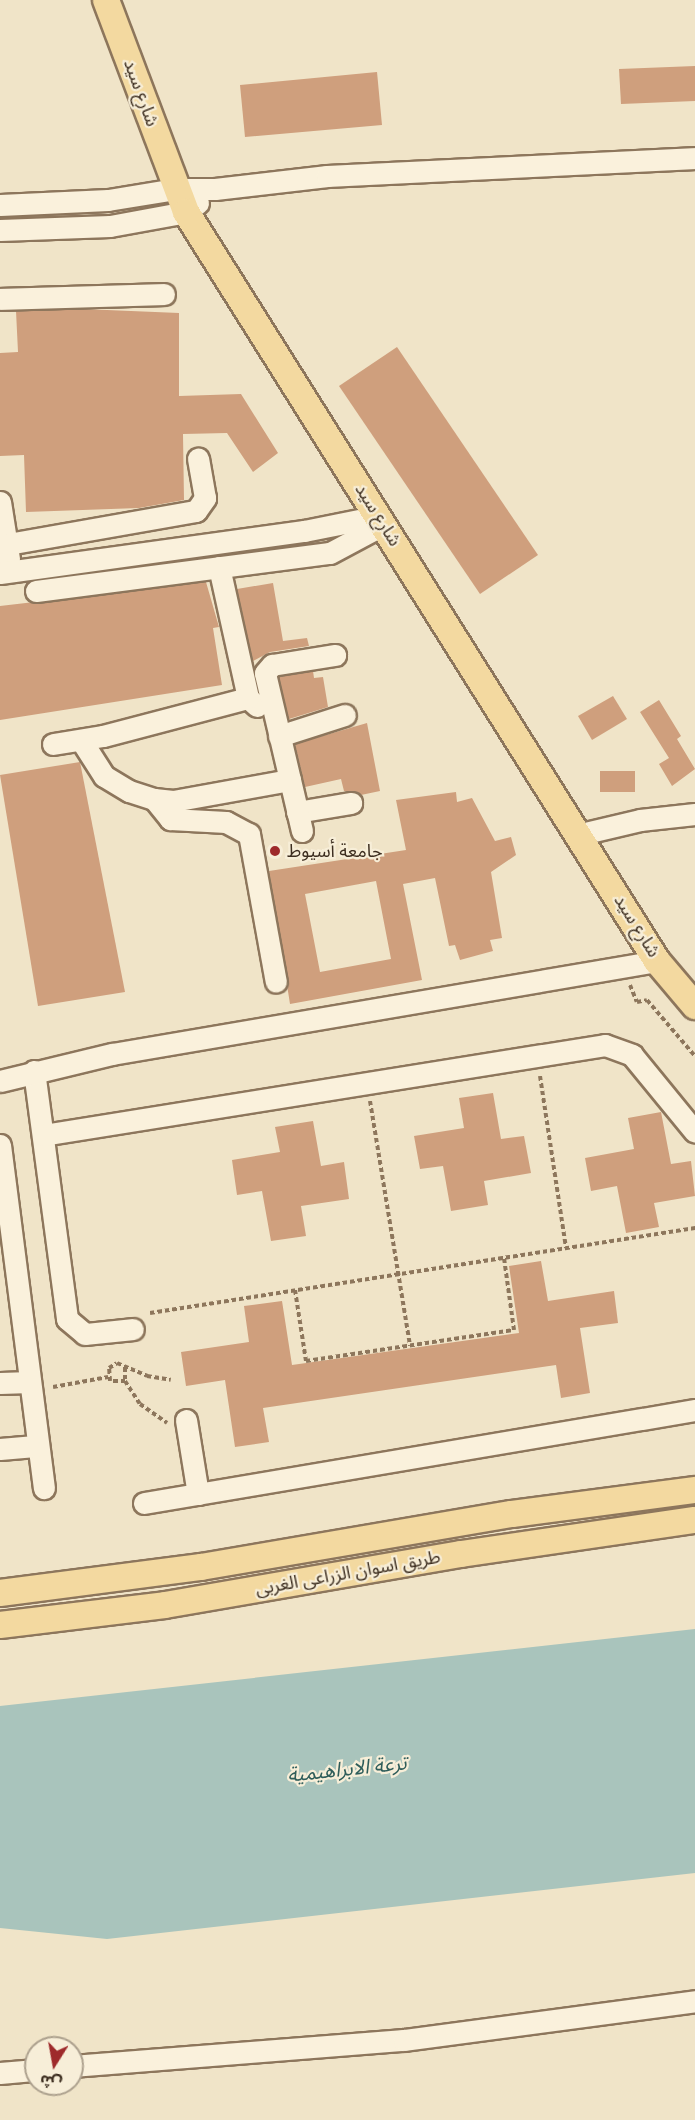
<!DOCTYPE html>
<meta charset="utf-8">
<style>
body{margin:0}
#map{position:relative;width:695px;height:2120px;overflow:hidden;background:#f0e4c8;font-family:"Times New Roman","Noto Sans Arabic",serif}
div>[style]{position:absolute}
.water>*{inset:0;background:#a9c4bc}
.building>*{inset:0;background:#cf9f7d}
.path>*{height:4px;margin-top:-2px;transform-origin:0;background:repeating-linear-gradient(90deg,#8d765c 0 4.5px,transparent 0 7.5px)}
.roads{filter:drop-shadow(2px 0 #8d765c) drop-shadow(-2px 0 #8d765c) drop-shadow(0 2px #8d765c) drop-shadow(0 -2px #8d765c)}
.minor>*{height:21px;margin:-10.5px;padding:0 10.5px;transform-origin:10.5px;border-radius:10.5px;background:#faf1dc}
.major>*{height:26px;margin:-13px;padding:0 13px;transform-origin:13px;border-radius:13px;background:#f3d9a0}
.dots>*{width:16px;height:16px;translate:-50% -50%;box-sizing:border-box;border:3px solid #f7eed8;border-radius:50%}
span{translate:-50% -50%;white-space:nowrap;text-align:center;line-height:1.15;-webkit-text-stroke:4.5px #f7eed8;paint-order:stroke}
.street-label{font-size:18px;color:#3d2e20}
.poi-label{font-size:18px;color:#3d2e20}
.left{translate:0 -50%;text-align:left}
.water-label{font-size:20px;color:#2f5d5a;font-style:italic}
.north{position:absolute;left:24px;top:2036px;width:60px;height:60px;box-sizing:border-box;background:#f7eed8;border:2px solid #ada18e;border-radius:50%;rotate:191deg;font-size:16px;font-weight:700;line-height:24px;text-align:center;color:#3d2e20}
.north::after{content:'';display:block;margin:auto;width:21px;height:27px;background:#9e2a2b;clip-path:polygon(50% 0,100% 100%,50% 72%,0 100%)}
</style>
<div id="map">
<div class="water">
<div style="clip-path:polygon(695px 1629px,695px 1873px,107px 1939px,0 1928px,0 1706px)"></div>
</div>
<div class="building">
<div style="clip-path:polygon(695px 66px,695px 101px,621px 104px,619px 69px)"></div>
<div style="clip-path:polygon(377px 72px,382px 125px,245px 137px,240px 85px)"></div>
<div style="clip-path:polygon(83px 309px,179px 313px,179px 396px,241px 394px,278px 453px,253px 472px,227px 433px,183px 434px,184px 500px,139px 508px,26px 512px,24px 455px,0 456px,0 353px,18px 352px,16px 311px)"></div>
<div style="clip-path:polygon(397px 347px,538px 555px,480px 594px,339px 386px)"></div>
<div style="clip-path:polygon(206px 582px,219px 627px,213px 628px,222px 685px,0 720px,0 606px)"></div>
<div style="clip-path:polygon(273px 583px,283px 641px,307px 638px,309px 646px,270px 652px,253px 661px,237px 589px)"></div>
<div style="clip-path:polygon(313px 671px,314px 678px,323px 677px,328px 707px,289px 719px,279px 677px)"></div>
<div style="clip-path:polygon(613px 696px,627px 719px,592px 740px,578px 716px)"></div>
<div style="clip-path:polygon(659px 700px,681px 736px,677px 739px,695px 769px,672px 786px,659px 764px,669px 758px,640px 712px)"></div>
<div style="clip-path:polygon(367px 723px,380px 791px,361px 795px,344px 791px,341px 779px,305px 787px,295px 744px)"></div>
<div style="clip-path:polygon(80px 762px,125px 992px,38px 1006px,0 775px)"></div>
<div style="clip-path:polygon(600px 771px,635px 771px,635px 792px,600px 792px)"></div>
<div style="clip-path:polygon(evenodd,456px 792px,457px 802px,472px 798px,495px 841px,511px 837px,516px 855px,491px 872px,502px 938px,490px 940px,493px 951px,460px 960px,455px 945px,449px 946px,435px 878px,403px 884px,422px 980px,290px 1004px,269px 871px,406px 850px,396px 800px,456px 792px,376px 881px,391px 959px,320px 972px,305px 894px,376px 881px)"></div>
<div style="clip-path:polygon(493px 1093px,501px 1139px,524px 1136px,531px 1173px,484px 1181px,488px 1205px,451px 1211px,443px 1166px,420px 1169px,414px 1136px,464px 1128px,459px 1098px)"></div>
<div style="clip-path:polygon(661px 1112px,671px 1164px,691px 1161px,695px 1196px,654px 1203px,659px 1227px,626px 1233px,617px 1186px,591px 1191px,585px 1158px,634px 1149px,628px 1118px)"></div>
<div style="clip-path:polygon(313px 1121px,321px 1166px,344px 1162px,349px 1199px,301px 1206px,306px 1236px,271px 1241px,262px 1191px,237px 1195px,232px 1160px,280px 1152px,275px 1127px)"></div>
<div style="clip-path:polygon(541px 1261px,548px 1301px,614px 1291px,618px 1323px,580px 1328px,590px 1393px,561px 1398px,556px 1365px,263px 1408px,269px 1442px,235px 1447px,225px 1380px,186px 1386px,181px 1352px,249px 1342px,244px 1306px,282px 1301px,292px 1365px,519px 1333px,509px 1266px)"></div>
</div>
<div class="path">
<div style="left:630px;top:985px;width:18px;rotate:68deg"></div>
<div style="left:637px;top:1002px;width:10px;rotate:-11deg"></div>
<div style="left:647px;top:1000px;width:74px;rotate:49.4deg"></div>
<div style="left:540px;top:1076px;width:174px;rotate:81.4deg"></div>
<div style="left:370px;top:1101px;width:248px;rotate:80.7deg"></div>
<div style="left:295px;top:1290px;width:72px;rotate:81.2deg"></div>
<div style="left:306px;top:1361px;width:210px;rotate:-8.5deg"></div>
<div style="left:514px;top:1330px;width:73px;rotate:-97.9deg"></div>
<div style="left:150px;top:1313px;width:552px;rotate:-8.86deg"></div>
<div style="left:125px;top:1367px;width:14px;rotate:90deg"></div>
<div style="left:125px;top:1381px;width:15px;rotate:180deg"></div>
<div style="left:110px;top:1381px;width:13px;rotate:-94deg"></div>
<div style="left:109px;top:1368px;width:9px;rotate:-32deg"></div>
<div style="left:117px;top:1363px;width:33px;rotate:23deg"></div>
<div style="left:147px;top:1376px;width:24px;rotate:9deg"></div>
<div style="left:125px;top:1381px;width:27px;rotate:57deg"></div>
<div style="left:140px;top:1404px;width:33px;rotate:35deg"></div>
<div style="left:53px;top:1387px;width:56px;rotate:-10.3deg"></div>
</div>
<div class="roads">
<div class="minor">
<div style="left:0;top:205px;width:108px;rotate:-2.7deg"></div>
<div style="left:108px;top:200px;width:69px;rotate:-9.2deg"></div>
<div style="left:176px;top:189px;width:39px"></div>
<div style="left:215px;top:189px;width:113px;rotate:-6.6deg"></div>
<div style="left:327px;top:176px;width:368px;rotate:-2.8deg"></div>
<div style="left:0;top:230px;width:110px;rotate:-2.1deg"></div>
<div style="left:110px;top:226px;width:77px;rotate:-10.4deg"></div>
<div style="left:186px;top:212px;width:15px;rotate:-37deg"></div>
<div style="left:0;top:299px;width:164px;rotate:-1.7deg"></div>
<div style="left:0;top:502px;width:58px;rotate:81deg"></div>
<div style="left:8px;top:544px;width:191px;rotate:-10deg"></div>
<div style="left:196px;top:511px;width:16px;rotate:-55deg"></div>
<div style="left:205px;top:498px;width:40px;rotate:-100deg"></div>
<div style="left:219px;top:567px;width:134px;rotate:77.5deg"></div>
<div style="left:248px;top:698px;width:12px;rotate:42deg"></div>
<div style="left:0;top:573px;width:307px;rotate:-7.9deg"></div>
<div style="left:304px;top:531px;width:76px;rotate:-11.3deg"></div>
<div style="left:36px;top:591px;width:296px;rotate:-7.4deg"></div>
<div style="left:330px;top:553px;width:61px;rotate:-28.2deg"></div>
<div style="left:279px;top:736px;width:69px;rotate:-17.7deg"></div>
<div style="left:81px;top:740px;width:43px;rotate:57.4deg"></div>
<div style="left:104px;top:776px;width:29px;rotate:31deg"></div>
<div style="left:129px;top:791px;width:26px;rotate:18deg"></div>
<div style="left:154px;top:799px;width:19px;rotate:6deg"></div>
<div style="left:173px;top:801px;width:119px;rotate:-10.2deg"></div>
<div style="left:53px;top:744px;width:51px;rotate:-9.1deg"></div>
<div style="left:103px;top:736px;width:150px;rotate:-14.7deg"></div>
<div style="left:154px;top:799px;width:26px;rotate:51deg"></div>
<div style="left:170px;top:819px;width:56px;rotate:3.1deg"></div>
<div style="left:226px;top:822px;width:26px;rotate:28deg"></div>
<div style="left:249px;top:834px;width:150px;rotate:79.7deg"></div>
<div style="left:297px;top:812px;width:55px;rotate:-9.5deg"></div>
<div style="left:302px;top:831px;width:162px;rotate:-103.2deg"></div>
<div style="left:265px;top:673px;width:11px;rotate:-49deg"></div>
<div style="left:272px;top:665px;width:64px;rotate:-9deg"></div>
<div style="left:581px;top:834px;width:61px;rotate:-13.3deg"></div>
<div style="left:640px;top:820px;width:55px;rotate:-6.2deg"></div>
<div style="left:34px;top:1071px;width:250px;rotate:82.4deg"></div>
<div style="left:67px;top:1319px;width:23px;rotate:40deg"></div>
<div style="left:85px;top:1334px;width:48px;rotate:-5.9deg"></div>
<div style="left:0;top:1081px;width:115px;rotate:-13.6deg"></div>
<div style="left:112px;top:1054px;width:553px;rotate:-9.68deg"></div>
<div style="left:43px;top:1135px;width:569px;rotate:-9.1deg"></div>
<div style="left:605px;top:1045px;width:29px;rotate:20deg"></div>
<div style="left:632px;top:1055px;width:99px;rotate:50.7deg"></div>
<div style="left:0;top:1145px;width:346px;rotate:82.7deg"></div>
<div style="left:0;top:1383px;width:30px;rotate:-2deg"></div>
<div style="left:186px;top:1420px;width:75px;rotate:80.8deg"></div>
<div style="left:0;top:1449px;width:38px;rotate:-5deg"></div>
<div style="left:144px;top:1503px;width:559px;rotate:-9.58deg"></div>
<div style="left:72px;top:2066px;width:333px;rotate:-4.5deg"></div>
<div style="left:404px;top:2040px;width:294px;rotate:-7.6deg"></div>
<div style="left:0;top:2073px;width:36px;rotate:-5deg"></div>
</div>
<div class="major">
<div style="left:106px;top:0;width:227px;rotate:69.3deg"></div>
<div style="left:186px;top:212px;width:885px;rotate:57.84deg"></div>
<div style="left:657px;top:961px;width:59px;rotate:49.8deg"></div>
<div style="left:0;top:1593px;width:203px;rotate:-7.4deg"></div>
<div style="left:201px;top:1567px;width:315px;rotate:-9.7deg"></div>
<div style="left:512px;top:1514px;width:185px;rotate:-7.5deg"></div>
<div style="left:0;top:1625px;width:166px;rotate:-6.9deg"></div>
<div style="left:165px;top:1605px;width:300px;rotate:-9.8deg"></div>
<div style="left:461px;top:1554px;width:236px;rotate:-8.3deg"></div>
</div>
</div>
<div class="dots">
<div style="left:275px;top:851px;background:#9e2a2b"></div>
</div>
<div class="street-label">
<span style="left:141px;top:93px;rotate:70deg">شارع سيد</span>
<span style="left:378px;top:515px;rotate:58deg">شارع سيد</span>
<span style="left:637px;top:926px;rotate:58deg">شارع سيد</span>
<span style="left:348px;top:1573px;rotate:-10deg">طريق اسوان الزراعى الغربى</span>
</div>
<div class="poi-label">
<span class="left" style="left:287px;top:851px">جامعة أسيوط</span>
</div>
<div class="water-label">
<span style="left:347px;top:1769px;rotate:-6deg">ترعة الابراهيمية</span>
</div>
<div class="north">ش</div>
</div>
